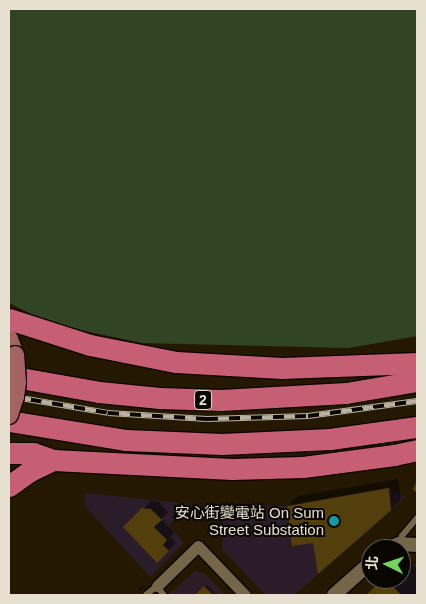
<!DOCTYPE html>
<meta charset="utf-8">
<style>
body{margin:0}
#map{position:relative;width:426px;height:604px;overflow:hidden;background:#241900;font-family:Helvetica,"Noto Sans TC",sans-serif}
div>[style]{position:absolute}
.commercial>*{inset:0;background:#2d1c25}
.industrial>*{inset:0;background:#2a1d29}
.green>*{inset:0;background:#314423}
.shadow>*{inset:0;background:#0007}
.building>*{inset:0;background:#523f0c}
.roads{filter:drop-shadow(1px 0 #0d0400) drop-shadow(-1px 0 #0d0400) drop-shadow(0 1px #0d0400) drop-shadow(0 -1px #0d0400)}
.service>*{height:5.5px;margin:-2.75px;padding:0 2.75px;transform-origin:2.75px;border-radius:2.75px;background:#736649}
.minor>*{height:11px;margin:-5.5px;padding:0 5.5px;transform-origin:5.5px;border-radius:5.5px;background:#736649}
.tertiary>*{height:14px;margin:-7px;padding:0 7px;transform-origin:7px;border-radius:7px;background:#736649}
.primary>*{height:18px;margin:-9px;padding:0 9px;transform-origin:9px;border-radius:9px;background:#a56263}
.motorway>*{height:21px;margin:-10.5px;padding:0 10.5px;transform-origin:10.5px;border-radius:10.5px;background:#c65f74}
.rail>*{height:5.5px;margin-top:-2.75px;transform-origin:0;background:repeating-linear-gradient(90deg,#090500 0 11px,#bab2a0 0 22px);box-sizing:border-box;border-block:1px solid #bab2a0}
.bridges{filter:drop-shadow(1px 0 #0d0400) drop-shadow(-1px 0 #0d0400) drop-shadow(0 1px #0d0400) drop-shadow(0 -1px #0d0400)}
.primary-bridge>*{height:18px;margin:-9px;padding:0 9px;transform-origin:9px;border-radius:9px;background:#a56263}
.dots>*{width:14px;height:14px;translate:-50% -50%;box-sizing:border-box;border:2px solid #090500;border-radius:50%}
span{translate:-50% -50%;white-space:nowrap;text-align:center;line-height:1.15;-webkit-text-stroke:4px #090500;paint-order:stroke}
.shield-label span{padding:1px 4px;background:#090500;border:1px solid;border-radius:4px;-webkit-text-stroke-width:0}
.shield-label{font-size:14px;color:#e7e0d0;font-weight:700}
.poi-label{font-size:15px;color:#e7e0d0}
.right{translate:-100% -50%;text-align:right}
.frame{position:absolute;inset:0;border:10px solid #e7e0d0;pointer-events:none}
.north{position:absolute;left:361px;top:539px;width:50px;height:50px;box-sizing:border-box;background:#090500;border:1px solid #625d53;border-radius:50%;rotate:274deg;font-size:14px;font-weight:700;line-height:20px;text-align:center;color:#e7e0d0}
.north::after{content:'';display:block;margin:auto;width:18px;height:22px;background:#75d25b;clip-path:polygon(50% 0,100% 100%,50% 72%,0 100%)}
</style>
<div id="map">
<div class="commercial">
<div style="clip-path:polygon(195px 571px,204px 573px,225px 595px,168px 595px)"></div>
</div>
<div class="industrial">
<div style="clip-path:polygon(389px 488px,405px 497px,369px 531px,294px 595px,265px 595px,222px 549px,223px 505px,287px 506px)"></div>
<div style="clip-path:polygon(85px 493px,191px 504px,169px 525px,184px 543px,150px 577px,84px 505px)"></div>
<div style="clip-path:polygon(401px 564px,417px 564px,417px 595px,366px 595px,383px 579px,401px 579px)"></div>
</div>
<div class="green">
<div style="clip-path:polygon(9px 9px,417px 9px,417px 336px,349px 348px,142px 343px,52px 324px,9px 303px)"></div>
</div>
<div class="shadow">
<div style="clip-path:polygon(398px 479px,401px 499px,391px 509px,314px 542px,288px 506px,298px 496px)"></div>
<div style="clip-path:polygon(151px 501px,159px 502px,168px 512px,161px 519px,174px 532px,170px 537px,176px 543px,157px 561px,125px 528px)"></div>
<div style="clip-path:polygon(411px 562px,417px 569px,417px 595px,368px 595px,384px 579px,401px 579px,401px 563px)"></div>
<div style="clip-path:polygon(143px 585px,144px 587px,139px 592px,138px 590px)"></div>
<div style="clip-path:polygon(207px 585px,217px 595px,196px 595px)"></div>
</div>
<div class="building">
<div style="clip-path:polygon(417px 480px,417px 494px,413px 489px)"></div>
<div style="clip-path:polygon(389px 488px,391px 510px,318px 574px,313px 543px,292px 546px,287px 506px)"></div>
<div style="clip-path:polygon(142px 508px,151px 509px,162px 520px,154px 527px,167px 540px,163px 545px,169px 551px,157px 563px,123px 527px)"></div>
<div style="clip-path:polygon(379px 583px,390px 583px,401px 595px,366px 595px)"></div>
<div style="clip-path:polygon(204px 586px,213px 595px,195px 595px)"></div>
</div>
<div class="roads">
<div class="service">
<div style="left:400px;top:542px;width:6px;rotate:-72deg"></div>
<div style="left:402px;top:536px;width:23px;rotate:-50deg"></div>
<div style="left:146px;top:595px;width:14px;rotate:-39deg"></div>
<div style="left:157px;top:586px;width:11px;rotate:52deg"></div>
</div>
<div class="minor">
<div style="left:157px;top:586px;width:57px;rotate:-44.3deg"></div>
<div style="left:198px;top:546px;width:68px;rotate:46.2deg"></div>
</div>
<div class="tertiary">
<div style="left:387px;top:549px;width:13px;rotate:-23deg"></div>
<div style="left:399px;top:544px;width:18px;rotate:3deg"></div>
<div style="left:334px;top:595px;width:50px;rotate:-41.7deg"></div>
</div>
<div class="primary">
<div style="left:9px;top:339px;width:17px;rotate:69deg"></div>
</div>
<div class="motorway">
<div style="left:9px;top:319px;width:85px;rotate:17.8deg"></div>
<div style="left:90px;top:345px;width:88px;rotate:11.2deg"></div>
<div style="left:176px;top:362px;width:106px;rotate:3.2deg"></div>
<div style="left:282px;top:368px;width:135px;rotate:-2.1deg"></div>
<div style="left:9px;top:376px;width:91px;rotate:10.1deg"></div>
<div style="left:99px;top:392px;width:61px;rotate:5.6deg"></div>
<div style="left:160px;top:398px;width:61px;rotate:1.9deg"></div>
<div style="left:221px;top:400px;width:125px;rotate:-3.2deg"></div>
<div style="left:346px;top:393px;width:72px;rotate:-9.6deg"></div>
<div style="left:9px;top:421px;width:119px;rotate:9.2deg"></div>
<div style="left:126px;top:440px;width:96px;rotate:2.4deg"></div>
<div style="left:222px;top:444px;width:108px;rotate:-2.7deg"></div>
<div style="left:330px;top:439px;width:88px;rotate:-7.9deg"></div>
<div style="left:9px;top:453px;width:24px"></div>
<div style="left:33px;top:453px;width:21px;rotate:19deg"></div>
<div style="left:53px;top:460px;width:179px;rotate:2.9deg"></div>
<div style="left:232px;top:469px;width:71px;rotate:-1.6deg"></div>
<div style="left:303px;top:467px;width:92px;rotate:-7.5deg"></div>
<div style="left:394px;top:455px;width:24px;rotate:-12deg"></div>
<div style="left:9px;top:486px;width:24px;rotate:-36deg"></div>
<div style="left:28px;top:472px;width:28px;rotate:-26deg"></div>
</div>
</div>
<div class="rail">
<div style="left:9px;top:396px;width:100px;rotate:9.7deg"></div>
<div style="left:108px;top:413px;width:99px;rotate:3.5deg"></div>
<div style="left:207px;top:419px;width:101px;rotate:-1.7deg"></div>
<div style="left:308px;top:416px;width:110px;rotate:-7.8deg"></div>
</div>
<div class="bridges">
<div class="primary-bridge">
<div style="left:9px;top:415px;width:19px;rotate:-72deg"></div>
<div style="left:15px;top:397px;width:15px;rotate:-82deg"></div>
<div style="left:17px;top:382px;width:27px;rotate:-94deg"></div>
</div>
</div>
<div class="dots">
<div style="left:334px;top:521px;background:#0f9aa8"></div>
</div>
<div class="shield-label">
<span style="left:203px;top:400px">2</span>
</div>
<div class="poi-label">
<span class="right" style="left:324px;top:521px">安心街變電站 On Sum<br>Street Substation</span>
</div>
<div class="frame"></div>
<div class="north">北</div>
</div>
